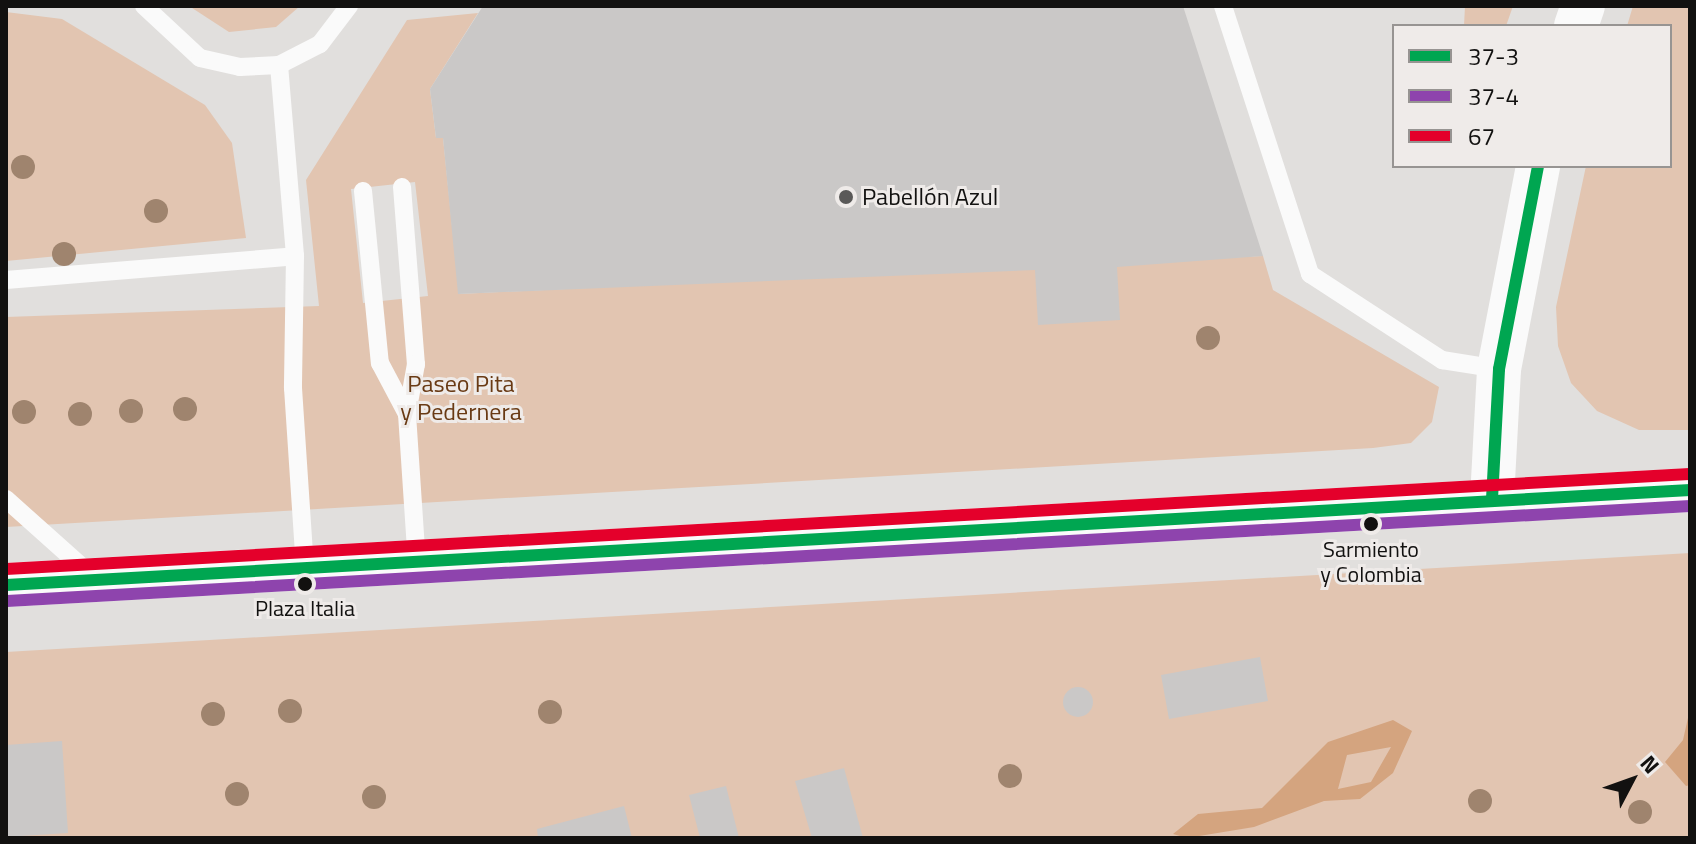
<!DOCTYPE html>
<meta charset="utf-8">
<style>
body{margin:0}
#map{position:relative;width:1696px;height:844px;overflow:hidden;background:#e1dfdd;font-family:"Titillium Web",sans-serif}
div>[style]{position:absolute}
.green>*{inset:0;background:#e2c5b1}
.water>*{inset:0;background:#d4a47f}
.building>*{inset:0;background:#cac8c7}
.round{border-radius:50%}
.service>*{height:18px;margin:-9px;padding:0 9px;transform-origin:9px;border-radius:9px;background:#fafafa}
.secondary>*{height:44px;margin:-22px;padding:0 22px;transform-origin:22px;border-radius:22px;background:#fafafa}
.bus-1>*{height:12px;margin:-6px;padding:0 6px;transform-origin:6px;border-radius:6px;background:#00a651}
.bus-2>*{height:12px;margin:-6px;padding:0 6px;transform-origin:6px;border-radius:6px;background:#8e44ad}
.bus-3>*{height:12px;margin:-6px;padding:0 6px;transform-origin:6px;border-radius:6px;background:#e4002b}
.trees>*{width:24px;height:24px;margin:-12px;border-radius:50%;background:#9f846e}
.dots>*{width:22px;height:22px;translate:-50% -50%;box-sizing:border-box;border:4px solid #efebe9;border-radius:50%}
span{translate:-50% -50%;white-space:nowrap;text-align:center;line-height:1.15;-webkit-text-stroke:6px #efebe9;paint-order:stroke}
.bus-label{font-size:22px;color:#121110}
.poi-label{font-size:24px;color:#121110}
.left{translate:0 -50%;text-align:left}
.park-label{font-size:24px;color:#693a14}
.frame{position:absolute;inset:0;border:8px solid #121110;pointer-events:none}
.legend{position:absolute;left:1392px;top:24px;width:280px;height:144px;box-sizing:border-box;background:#efebe9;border:2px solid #979492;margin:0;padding:10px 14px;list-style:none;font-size:24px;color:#121110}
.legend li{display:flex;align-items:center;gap:16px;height:40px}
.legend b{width:40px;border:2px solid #979492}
.north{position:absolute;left:1592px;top:740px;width:80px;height:80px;-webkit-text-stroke:6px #efebe9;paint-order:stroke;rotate:49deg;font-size:22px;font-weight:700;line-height:32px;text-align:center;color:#121110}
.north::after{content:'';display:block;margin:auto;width:28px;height:36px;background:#121110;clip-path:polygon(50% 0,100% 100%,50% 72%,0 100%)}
</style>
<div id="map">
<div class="green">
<div style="clip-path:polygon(189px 6px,300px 6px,276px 27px,229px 32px)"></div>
<div style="clip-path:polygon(1465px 6px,1513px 6px,1506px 26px,1464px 26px)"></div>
<div style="clip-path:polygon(1633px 6px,1690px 6px,1690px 430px,1639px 430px,1597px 411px,1571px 383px,1558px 346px,1556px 307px,1586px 166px,1670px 166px,1670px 26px,1627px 26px)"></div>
<div style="clip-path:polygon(6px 12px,62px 19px,205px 105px,232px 143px,246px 238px,6px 261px)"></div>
<div style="clip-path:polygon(evenodd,478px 13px,430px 89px,436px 138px,443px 138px,459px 294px,1263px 256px,1273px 290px,1439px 387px,1432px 422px,1411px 443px,1373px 448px,6px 527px,6px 317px,319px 306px,306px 180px,407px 20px,478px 13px,415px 182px,428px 296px,363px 303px,351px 189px,415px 182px)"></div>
<div style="clip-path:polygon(1690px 553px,1690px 838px,6px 838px,6px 652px)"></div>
</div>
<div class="water">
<div style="clip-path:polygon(1690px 709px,1690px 785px,1686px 786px,1665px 762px,1683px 740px)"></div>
<div style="clip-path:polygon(evenodd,1393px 720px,1412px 731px,1393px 773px,1360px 799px,1324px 801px,1254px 827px,1187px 838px,1173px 834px,1198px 814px,1262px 808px,1328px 742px,1393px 720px,1391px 747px,1371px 782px,1338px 789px,1347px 755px,1391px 747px)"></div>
</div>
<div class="building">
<div style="clip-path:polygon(483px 6px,1183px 6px,1263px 256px,1117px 267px,1120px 320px,1038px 325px,1035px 270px,458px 294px,443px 138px,436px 138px,430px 89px)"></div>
<div style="clip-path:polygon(1260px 657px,1268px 701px,1169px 719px,1161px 675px)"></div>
<div class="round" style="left:1063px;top:687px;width:30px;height:30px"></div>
<div style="clip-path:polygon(62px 741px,68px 833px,6px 837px,6px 745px)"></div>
<div style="clip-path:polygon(844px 768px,863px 838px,812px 838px,795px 781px)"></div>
<div style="clip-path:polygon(726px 786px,739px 838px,700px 838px,689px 795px)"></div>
<div style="clip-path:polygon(624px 806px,632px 838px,538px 838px,537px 829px)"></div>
</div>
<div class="service">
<div style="left:144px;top:6px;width:76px;rotate:42.9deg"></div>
<div style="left:200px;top:58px;width:41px;rotate:12.7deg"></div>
<div style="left:240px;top:67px;width:39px;rotate:-3deg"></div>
<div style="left:279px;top:65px;width:46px;rotate:-27.1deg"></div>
<div style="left:320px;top:44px;width:48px;rotate:-52.7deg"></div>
<div style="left:1223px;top:6px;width:282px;rotate:72deg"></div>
<div style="left:1310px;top:274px;width:158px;rotate:33.1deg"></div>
<div style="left:1442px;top:360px;width:58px;rotate:9deg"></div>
<div style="left:279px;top:65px;width:192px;rotate:85.2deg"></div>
<div style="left:295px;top:256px;width:132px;rotate:90.9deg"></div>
<div style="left:293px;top:388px;width:181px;rotate:86.2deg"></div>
<div style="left:402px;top:187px;width:178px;rotate:85.5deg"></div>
<div style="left:416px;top:364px;width:51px;rotate:100.2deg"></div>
<div style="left:407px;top:414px;width:149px;rotate:86.2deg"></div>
<div style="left:363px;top:191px;width:173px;rotate:84.4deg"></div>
<div style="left:380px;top:363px;width:58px;rotate:62.1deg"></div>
<div style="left:6px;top:280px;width:290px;rotate:-4.7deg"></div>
<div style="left:6px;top:499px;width:113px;rotate:41.8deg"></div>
</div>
<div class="secondary">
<div style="left:1576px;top:26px;width:21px;rotate:-71deg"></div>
<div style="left:1492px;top:499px;width:130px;rotate:-86.9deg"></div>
<div style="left:1499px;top:369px;width:207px;rotate:-79.1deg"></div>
<div style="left:6px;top:585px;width:1687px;rotate:-3.23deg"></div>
</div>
<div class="bus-1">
<div style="left:1492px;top:499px;width:130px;rotate:-86.9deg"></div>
<div style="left:1499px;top:369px;width:207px;rotate:-79.1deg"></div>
<div style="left:6px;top:585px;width:1687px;rotate:-3.23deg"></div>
</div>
<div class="bus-2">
<div style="left:7px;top:601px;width:1686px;rotate:-3.23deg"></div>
</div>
<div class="bus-3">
<div style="left:6px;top:569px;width:1686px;rotate:-3.23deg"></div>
</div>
<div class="trees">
<div style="left:23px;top:167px"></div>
<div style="left:156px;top:211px"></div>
<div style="left:64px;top:254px"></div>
<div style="left:1208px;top:338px"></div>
<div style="left:185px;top:409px"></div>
<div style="left:131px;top:411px"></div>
<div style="left:24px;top:412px"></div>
<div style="left:80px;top:414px"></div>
<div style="left:290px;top:711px"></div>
<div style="left:550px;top:712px"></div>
<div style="left:213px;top:714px"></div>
<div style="left:1010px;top:776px"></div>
<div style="left:237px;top:794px"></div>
<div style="left:374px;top:797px"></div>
<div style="left:1480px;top:801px"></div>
<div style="left:1640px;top:812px"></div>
</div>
<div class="dots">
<div style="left:846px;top:197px;background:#5a5958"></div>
<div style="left:1371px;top:524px;background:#121110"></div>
<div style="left:305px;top:584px;background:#121110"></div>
</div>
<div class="bus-label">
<span style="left:1371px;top:562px">Sarmiento<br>y Colombia</span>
<span style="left:305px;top:609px">Plaza Italia</span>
</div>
<div class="poi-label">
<span class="left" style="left:862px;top:197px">Pabellón Azul</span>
</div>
<div class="park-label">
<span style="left:461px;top:398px">Paseo Pita<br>y Pedernera</span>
</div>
<div class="frame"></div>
<ul class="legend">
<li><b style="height:10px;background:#00a651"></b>37-3</li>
<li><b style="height:10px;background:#8e44ad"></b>37-4</li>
<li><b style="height:10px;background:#e4002b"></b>67</li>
</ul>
<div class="north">N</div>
</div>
